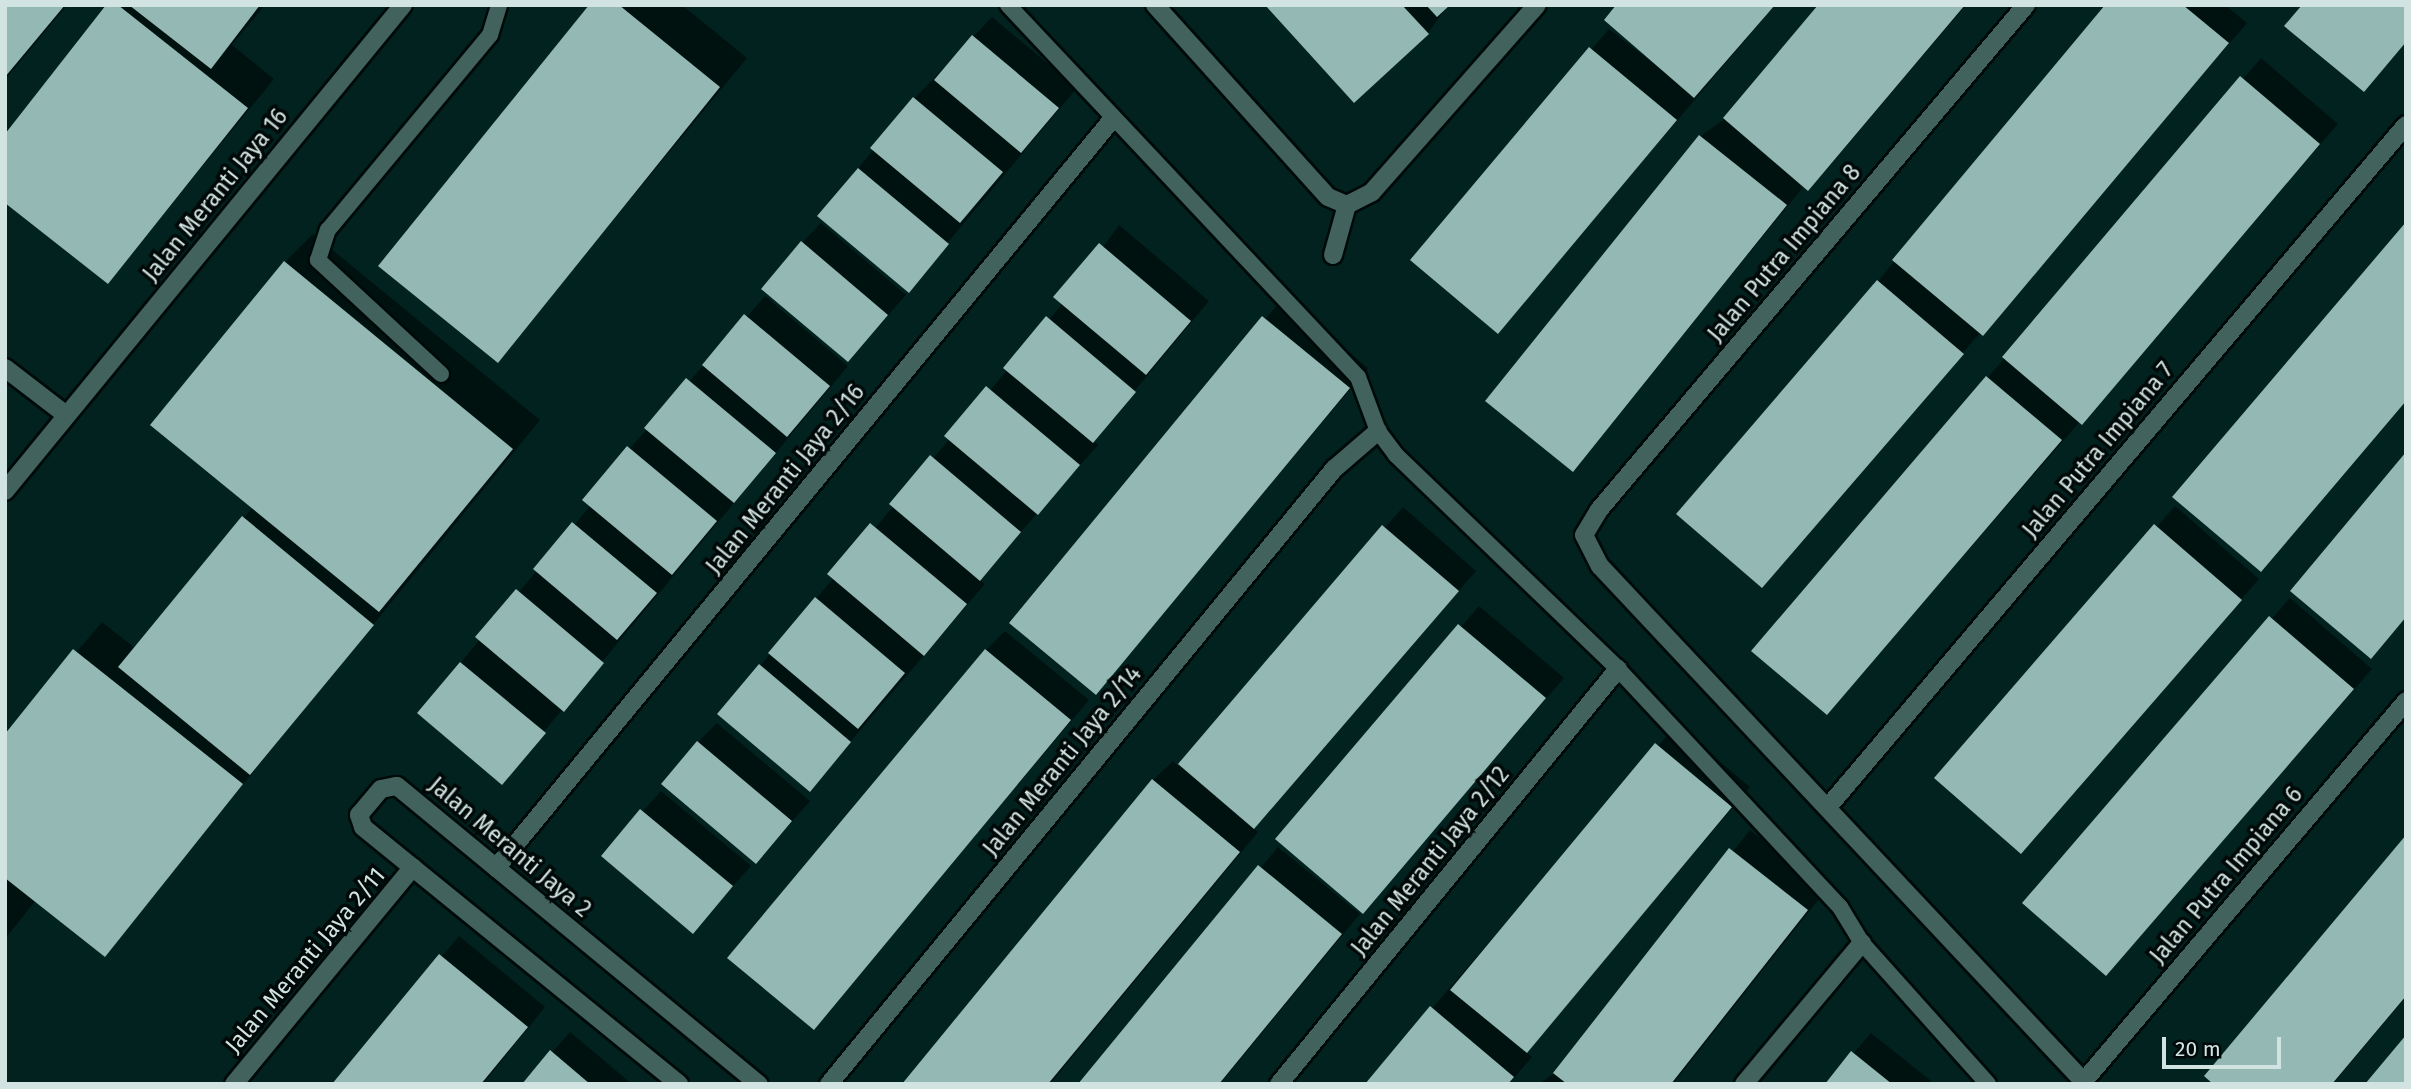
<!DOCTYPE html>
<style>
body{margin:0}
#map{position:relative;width:2411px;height:1089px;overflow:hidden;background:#01221f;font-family:"Fira Sans",sans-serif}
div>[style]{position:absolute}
.shadow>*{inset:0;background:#0007}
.building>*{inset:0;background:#94b8b3}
.roads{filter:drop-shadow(2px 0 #000a08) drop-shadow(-2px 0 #000a08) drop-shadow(0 2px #000a08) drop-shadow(0 -2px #000a08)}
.lane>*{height:16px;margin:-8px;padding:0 8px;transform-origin:8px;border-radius:8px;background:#41625d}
.street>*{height:18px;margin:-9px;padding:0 9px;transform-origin:9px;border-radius:9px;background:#41625d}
span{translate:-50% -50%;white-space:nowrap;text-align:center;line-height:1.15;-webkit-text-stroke:7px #010908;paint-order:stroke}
.street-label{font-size:23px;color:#d2e4e1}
.frame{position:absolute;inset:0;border:7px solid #d2e4e1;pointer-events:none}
.scale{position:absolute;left:2162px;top:1037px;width:119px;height:32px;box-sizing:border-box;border:4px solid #d2e4e1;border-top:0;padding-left:9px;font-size:21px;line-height:24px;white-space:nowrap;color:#d2e4e1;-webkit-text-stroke:5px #010908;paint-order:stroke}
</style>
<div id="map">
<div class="shadow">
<div style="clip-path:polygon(5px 5px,67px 5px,5px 80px)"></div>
<div style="clip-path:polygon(109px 5px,265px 5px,232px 45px,274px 79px,108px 282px)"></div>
<div style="clip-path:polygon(591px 5px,682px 5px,747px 58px,498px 360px)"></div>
<div style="clip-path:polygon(1268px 5px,1448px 5px,1428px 33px)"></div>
<div style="clip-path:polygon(1618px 5px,1775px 5px,1498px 332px,1412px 260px,1609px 29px,1687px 89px)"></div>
<div style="clip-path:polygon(1820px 5px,1966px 5px,1827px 169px,1805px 185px,1572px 470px,1701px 136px,1723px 120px)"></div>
<div style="clip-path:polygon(2108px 5px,2225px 5px,2247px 23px,1762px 586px,1878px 281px)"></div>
<div style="clip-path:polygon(992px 17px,1077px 88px,908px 290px,820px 216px,915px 98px)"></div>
<div style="clip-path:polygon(2261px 58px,2338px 124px,1827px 713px,1754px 651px)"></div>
<div style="clip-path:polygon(821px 223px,906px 295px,848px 360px,802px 243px)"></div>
<div style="clip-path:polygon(1119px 225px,1209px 301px,1093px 441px,1098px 445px,979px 579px,985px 584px,809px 790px,760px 666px,1063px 303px)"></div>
<div style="clip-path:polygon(313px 234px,540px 420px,104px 955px,36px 900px,5px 939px,5px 736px,102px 622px,135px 648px,253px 507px,285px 262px)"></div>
<div style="clip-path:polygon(765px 296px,848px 366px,502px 782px,419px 713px,591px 505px,584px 500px)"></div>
<div style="clip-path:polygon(1283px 298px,1368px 368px,1096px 693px,1011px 623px)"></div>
<div style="clip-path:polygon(2175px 506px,2259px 579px,2021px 852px,1936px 778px)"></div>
<div style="clip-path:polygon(1403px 507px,1476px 571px,1253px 828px,1258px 832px,1050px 1084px,904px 1084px,1153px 780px,1173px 761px,1178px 766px)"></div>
<div style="clip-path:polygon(2290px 598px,2372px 669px,2106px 974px,2025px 903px)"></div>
<div style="clip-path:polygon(1479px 606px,1564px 678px,1363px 912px,1277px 839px)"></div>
<div style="clip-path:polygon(1005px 631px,1089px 700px,814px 1027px,986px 650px)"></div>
<div style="clip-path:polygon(717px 723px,810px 801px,756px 862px,698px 742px)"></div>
<div style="clip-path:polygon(1676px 725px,1750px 787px,1526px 1052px,1532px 1057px,1509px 1084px,1367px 1084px)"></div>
<div style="clip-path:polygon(661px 791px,751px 866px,693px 931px,603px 856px)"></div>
<div style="clip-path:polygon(1750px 830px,1826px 890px,1673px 1084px,1538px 1084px,1555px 1073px)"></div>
<div style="clip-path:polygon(2406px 838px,2406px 997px,2333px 1084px,2216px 1084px)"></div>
<div style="clip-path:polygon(1278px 847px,1360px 914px,1220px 1084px,1080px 1084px)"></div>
<div style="clip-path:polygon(459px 936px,545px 1007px,483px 1084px,335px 1084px)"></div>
<div style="clip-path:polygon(570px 1032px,632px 1084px,524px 1084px)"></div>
<div style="clip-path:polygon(1871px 1033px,1935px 1084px,1827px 1084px)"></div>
</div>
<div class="building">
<div style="clip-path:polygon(5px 5px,65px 5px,5px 77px)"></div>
<div style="clip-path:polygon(106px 5px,118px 5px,248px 108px,108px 284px,5px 203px,5px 134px)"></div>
<div style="clip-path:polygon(129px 5px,260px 5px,211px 69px)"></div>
<div style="clip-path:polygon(589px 5px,619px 5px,720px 87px,498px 363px,378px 266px)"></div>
<div style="clip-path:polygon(1265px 5px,1402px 5px,1429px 34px,1354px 103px)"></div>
<div style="clip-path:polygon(1426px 5px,1450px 5px,1437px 17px)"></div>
<div style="clip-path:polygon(1616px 5px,1775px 5px,1694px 98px,1604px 20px)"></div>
<div style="clip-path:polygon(1818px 5px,1965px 5px,1808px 191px,1723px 118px)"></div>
<div style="clip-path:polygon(2105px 5px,2183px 5px,2229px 43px,1983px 336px,1892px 260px)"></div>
<div style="clip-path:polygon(2302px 5px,2406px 5px,2406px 42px,2364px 92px,2284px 26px)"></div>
<div style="clip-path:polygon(972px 35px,1059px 108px,1021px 153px,934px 80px)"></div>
<div style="clip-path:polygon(1589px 47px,1677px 120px,1498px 334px,1410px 260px)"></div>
<div style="clip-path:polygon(2240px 76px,2320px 144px,2082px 425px,2002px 357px)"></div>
<div style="clip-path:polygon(913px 97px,1003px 172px,960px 223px,870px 148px)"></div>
<div style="clip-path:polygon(1699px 135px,1787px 205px,1573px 472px,1485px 401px)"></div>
<div style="clip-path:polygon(858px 168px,949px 244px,909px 293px,817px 216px)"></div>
<div style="clip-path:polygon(2406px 222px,2406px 401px,2261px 572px,2172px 497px)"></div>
<div style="clip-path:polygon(801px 241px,888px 315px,848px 362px,761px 289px)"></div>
<div style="clip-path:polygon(1099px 243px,1191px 321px,1146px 375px,1053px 297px)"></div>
<div style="clip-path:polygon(284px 261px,513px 449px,379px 612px,150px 425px)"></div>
<div style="clip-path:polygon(1877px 280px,1964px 354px,1762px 588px,1676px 514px)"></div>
<div style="clip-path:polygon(744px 314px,830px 386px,787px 437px,702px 365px)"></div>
<div style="clip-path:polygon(1046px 316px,1136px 392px,1093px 443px,1003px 368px)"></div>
<div style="clip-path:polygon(1262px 316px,1350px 388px,1096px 695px,1009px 623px)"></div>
<div style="clip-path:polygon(1986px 376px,2062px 440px,1827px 715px,1751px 651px)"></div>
<div style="clip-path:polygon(686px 378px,776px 453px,734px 503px,644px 428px)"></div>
<div style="clip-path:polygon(986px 386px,1080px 465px,1038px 515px,944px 436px)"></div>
<div style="clip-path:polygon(627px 446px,717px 521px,672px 575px,582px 500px)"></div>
<div style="clip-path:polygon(2406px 452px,2406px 617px,2371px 659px,2290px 591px)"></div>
<div style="clip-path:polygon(930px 455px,1021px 532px,980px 581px,889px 504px)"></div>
<div style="clip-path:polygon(242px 516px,374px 625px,250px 775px,118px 667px)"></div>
<div style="clip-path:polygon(572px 522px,657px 593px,617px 640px,533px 569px)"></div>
<div style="clip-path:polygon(870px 523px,967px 604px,924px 656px,827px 574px)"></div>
<div style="clip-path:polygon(2154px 524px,2242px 600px,2021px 854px,1934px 778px)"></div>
<div style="clip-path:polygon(1382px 525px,1459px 591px,1254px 829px,1178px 764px)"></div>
<div style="clip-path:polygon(516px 589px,604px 663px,564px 712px,475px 637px)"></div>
<div style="clip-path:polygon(815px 597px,905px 673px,858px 729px,768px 653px)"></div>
<div style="clip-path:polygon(2269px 616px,2354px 689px,2106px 976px,2022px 903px)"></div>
<div style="clip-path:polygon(1458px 624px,1546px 698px,1363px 914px,1275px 839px)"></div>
<div style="clip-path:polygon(73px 649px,243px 784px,105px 957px,5px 878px,5px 734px)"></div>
<div style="clip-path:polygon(985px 649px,1071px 720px,814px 1030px,727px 958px)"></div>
<div style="clip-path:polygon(460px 662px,546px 733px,502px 785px,417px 713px)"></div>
<div style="clip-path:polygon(759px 664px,851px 742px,810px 792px,717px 714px)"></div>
<div style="clip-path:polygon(697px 741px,792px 821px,756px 864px,661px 784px)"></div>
<div style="clip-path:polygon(1655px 743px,1732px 807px,1527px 1053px,1450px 990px)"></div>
<div style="clip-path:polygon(1152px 779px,1240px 852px,1048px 1084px,902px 1084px)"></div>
<div style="clip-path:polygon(640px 809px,733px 886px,693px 934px,601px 856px)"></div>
<div style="clip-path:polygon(2406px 835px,2406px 996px,2332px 1084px,2213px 1084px,2204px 1076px)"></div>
<div style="clip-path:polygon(1729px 848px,1808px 910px,1671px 1084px,1567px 1084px,1553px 1073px)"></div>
<div style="clip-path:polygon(1258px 865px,1342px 934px,1219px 1084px,1078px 1084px)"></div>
<div style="clip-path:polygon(439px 954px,528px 1027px,481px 1084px,332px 1084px)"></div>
<div style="clip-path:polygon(1430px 1006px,1514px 1077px,1508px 1084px,1365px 1084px)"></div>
<div style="clip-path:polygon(2406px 1035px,2406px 1084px,2365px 1084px)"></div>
<div style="clip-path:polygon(550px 1050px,590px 1084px,522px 1084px)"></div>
<div style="clip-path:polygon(1851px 1051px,1892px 1084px,1825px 1084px)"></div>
</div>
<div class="roads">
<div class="lane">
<div style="left:1008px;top:5px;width:511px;rotate:46.75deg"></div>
<div style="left:1358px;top:377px;width:58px;rotate:69.7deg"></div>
<div style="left:1378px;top:431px;width:30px;rotate:53deg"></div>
<div style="left:1396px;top:455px;width:308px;rotate:43.9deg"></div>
<div style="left:1618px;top:669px;width:325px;rotate:47deg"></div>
<div style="left:1840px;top:907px;width:42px;rotate:58.6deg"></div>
<div style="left:1862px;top:943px;width:189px;rotate:48.2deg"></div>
<div style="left:441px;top:374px;width:168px;rotate:-137.2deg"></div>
<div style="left:318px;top:260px;width:32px;rotate:-72deg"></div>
<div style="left:328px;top:230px;width:254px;rotate:-50.3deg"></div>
<div style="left:490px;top:35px;width:31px;rotate:-73deg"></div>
</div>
<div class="street">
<div style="left:1155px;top:5px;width:258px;rotate:48deg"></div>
<div style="left:1328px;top:197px;width:21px;rotate:23deg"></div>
<div style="left:2026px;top:5px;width:661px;rotate:130.22deg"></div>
<div style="left:1599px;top:510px;width:29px;rotate:121deg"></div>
<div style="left:1584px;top:535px;width:35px;rotate:63deg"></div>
<div style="left:1600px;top:566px;width:710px;rotate:46.83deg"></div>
<div style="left:1333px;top:255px;width:52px;rotate:-74.4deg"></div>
<div style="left:1347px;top:205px;width:28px;rotate:-27deg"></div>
<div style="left:1372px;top:192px;width:249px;rotate:-48.6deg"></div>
<div style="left:5px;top:368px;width:77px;rotate:37.6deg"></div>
<div style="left:5px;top:491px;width:628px;rotate:-50.68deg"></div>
<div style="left:1828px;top:807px;width:894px;rotate:-49.72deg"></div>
<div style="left:496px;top:868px;width:968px;rotate:-50.54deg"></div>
<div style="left:2084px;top:1081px;width:498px;rotate:-49.7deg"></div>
<div style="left:234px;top:1084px;width:281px;rotate:-50.5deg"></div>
<div style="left:679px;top:1084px;width:407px;rotate:-140.9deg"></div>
<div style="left:363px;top:827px;width:13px;rotate:-108deg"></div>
<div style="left:359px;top:815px;width:34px;rotate:-50deg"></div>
<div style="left:381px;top:789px;width:16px;rotate:-11deg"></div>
<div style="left:397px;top:786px;width:469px;rotate:39.5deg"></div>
<div style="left:829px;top:1084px;width:796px;rotate:-50.61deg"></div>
<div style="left:1334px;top:469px;width:58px;rotate:-40.8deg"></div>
<div style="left:1279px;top:1084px;width:536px;rotate:-50.76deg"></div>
<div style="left:1744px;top:1084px;width:184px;rotate:-50.1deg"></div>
</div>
</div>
<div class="street-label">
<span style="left:215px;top:195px;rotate:-51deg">Jalan Meranti Jaya 16</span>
<span style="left:1784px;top:253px;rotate:-50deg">Jalan Putra Impiana 8</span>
<span style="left:2098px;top:450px;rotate:-50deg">Jalan Putra Impiana 7</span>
<span style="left:785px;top:479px;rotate:-51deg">Jalan Meranti Jaya 2/16</span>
<span style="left:1062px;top:761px;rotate:-51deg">Jalan Meranti Jaya 2/14</span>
<span style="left:510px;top:847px;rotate:40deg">Jalan Meranti Jaya 2</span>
<span style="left:1430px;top:861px;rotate:-51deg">Jalan Meranti Jaya 2/12</span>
<span style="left:2226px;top:875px;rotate:-50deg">Jalan Putra Impiana 6</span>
<span style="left:305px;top:960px;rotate:-50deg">Jalan Meranti Jaya 2/11</span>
</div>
<div class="frame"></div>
<div class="scale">20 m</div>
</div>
